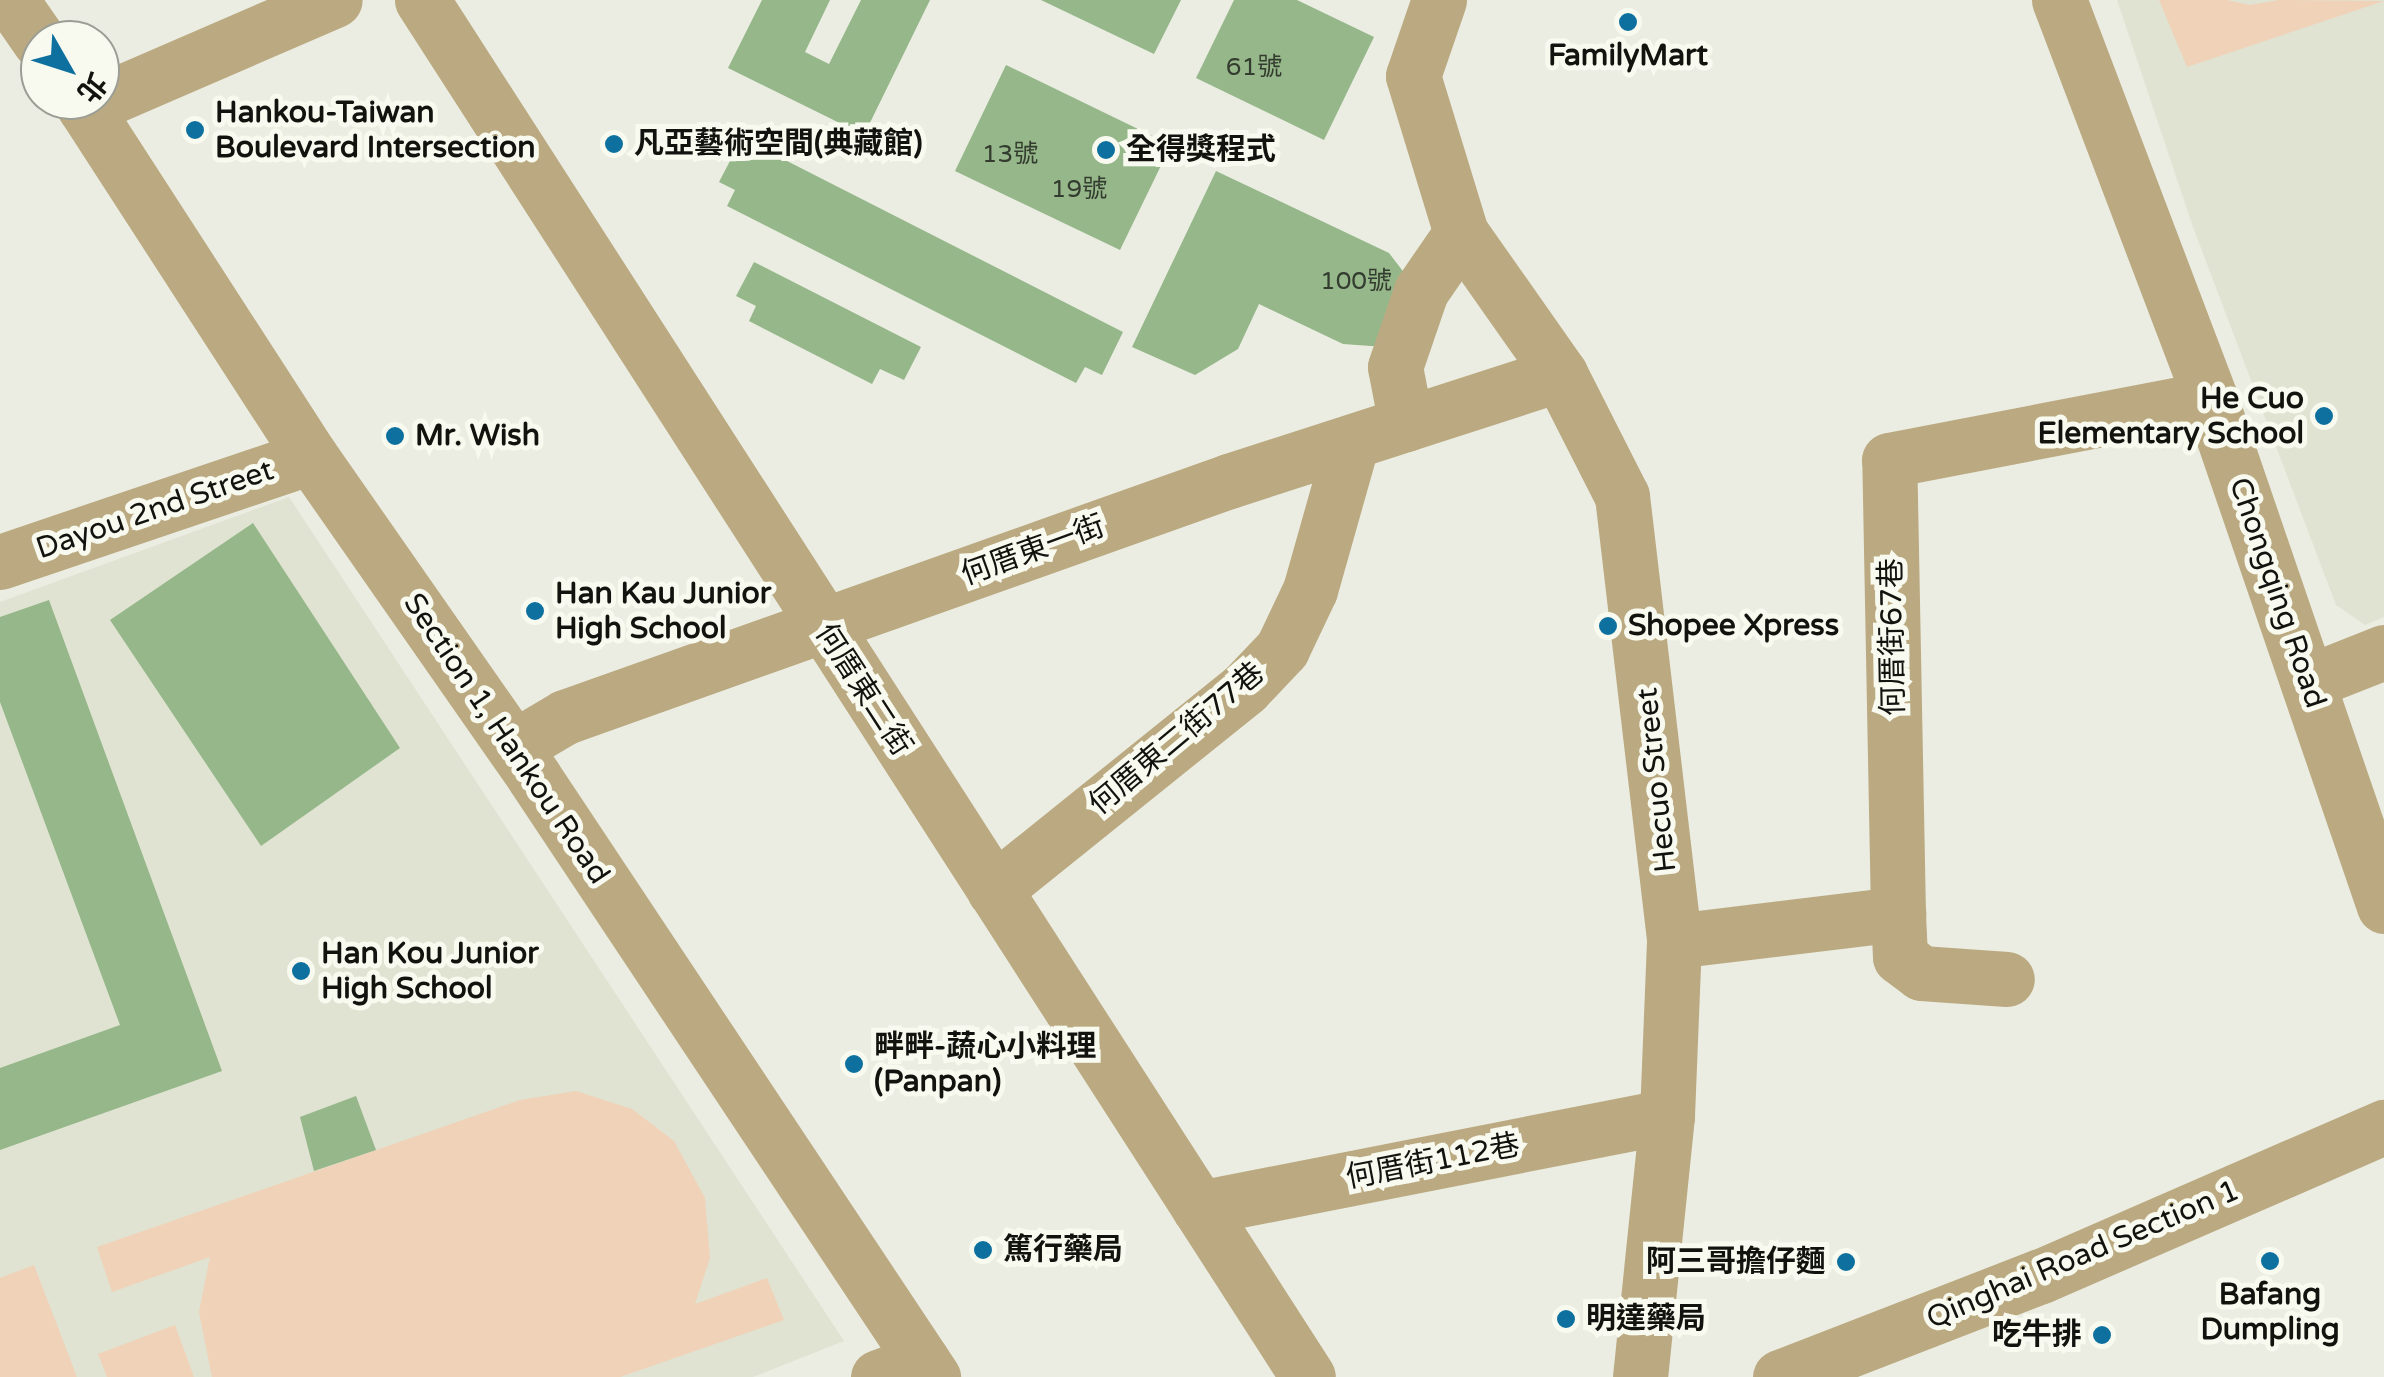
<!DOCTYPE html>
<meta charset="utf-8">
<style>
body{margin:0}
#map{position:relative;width:2384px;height:1377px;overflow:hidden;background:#ebede2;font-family:"Varela Round","Noto Sans TC",sans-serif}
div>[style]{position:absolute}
.built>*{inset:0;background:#e0e3d1}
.green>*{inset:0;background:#efd2b8}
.building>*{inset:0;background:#95b78a}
.minor>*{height:55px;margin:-27.5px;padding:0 27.5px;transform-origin:27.5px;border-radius:27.5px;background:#bbaa81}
.dots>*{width:28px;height:28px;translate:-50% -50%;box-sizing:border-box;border:5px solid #f8faef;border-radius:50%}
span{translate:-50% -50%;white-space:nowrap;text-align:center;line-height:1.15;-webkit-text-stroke:10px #f8faef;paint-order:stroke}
.number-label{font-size:25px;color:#333c2e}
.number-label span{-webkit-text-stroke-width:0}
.poi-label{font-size:30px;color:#12130f;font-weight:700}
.left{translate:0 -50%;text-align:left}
.right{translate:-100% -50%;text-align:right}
.street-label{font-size:30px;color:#12130f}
.north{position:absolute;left:20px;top:20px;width:100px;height:100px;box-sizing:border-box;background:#f8faef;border:2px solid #9c9e95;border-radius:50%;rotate:129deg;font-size:28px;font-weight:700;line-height:40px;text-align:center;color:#12130f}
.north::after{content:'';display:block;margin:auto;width:35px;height:45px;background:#0e709e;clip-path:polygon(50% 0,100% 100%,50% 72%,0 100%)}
</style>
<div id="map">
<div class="built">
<div style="clip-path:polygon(2117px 0,2384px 0,2384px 617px,2365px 625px,2336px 605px,2193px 227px)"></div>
<div style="clip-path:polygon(289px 497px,844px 1341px,753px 1377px,0 1377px,0 602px)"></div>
</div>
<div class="green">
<div style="clip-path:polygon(2159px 0,2227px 0,2250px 5px,2279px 0,2384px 1px,2187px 67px)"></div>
<div style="clip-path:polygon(576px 1091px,632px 1109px,674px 1141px,705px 1198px,710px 1258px,695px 1304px,767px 1278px,784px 1320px,620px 1377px,212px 1377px,199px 1312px,210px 1257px,112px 1292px,97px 1247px,520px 1100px)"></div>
<div style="clip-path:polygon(34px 1265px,77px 1377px,0 1377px,0 1278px)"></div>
<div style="clip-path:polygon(175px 1325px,194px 1377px,107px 1377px,98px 1354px)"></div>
</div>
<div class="building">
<div style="clip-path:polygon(762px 0,830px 0,805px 52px,829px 64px,861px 0,930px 0,864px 135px,728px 68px)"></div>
<div style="clip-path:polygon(1041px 0,1181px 0,1154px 54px)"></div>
<div style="clip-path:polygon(1234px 0,1297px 0,1374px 37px,1324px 140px,1196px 78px)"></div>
<div style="clip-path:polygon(1006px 65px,1171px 145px,1120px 250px,955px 171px)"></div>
<div style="clip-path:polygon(742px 138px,1123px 332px,1102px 375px,1085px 367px,1076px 383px,727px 206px,735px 190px,719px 182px)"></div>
<div style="clip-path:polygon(1216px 171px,1389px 253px,1415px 287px,1385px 347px,1343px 344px,1259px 304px,1238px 349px,1195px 375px,1132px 347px)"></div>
<div style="clip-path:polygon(754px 262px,921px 347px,904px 380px,880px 369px,872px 384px,749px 321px,756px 306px,736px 296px)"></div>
<div style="clip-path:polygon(253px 523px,400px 748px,261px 846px,110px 620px)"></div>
<div style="clip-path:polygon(49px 600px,222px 1071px,0 1150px,0 1068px,120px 1025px,0 702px,0 617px)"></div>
<div style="clip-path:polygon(356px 1096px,376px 1150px,314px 1171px,300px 1117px)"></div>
</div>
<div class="minor">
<div style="left:11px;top:0;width:51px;rotate:55.4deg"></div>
<div style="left:422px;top:0;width:1637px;rotate:57.24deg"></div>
<div style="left:1439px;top:0;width:80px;rotate:108.9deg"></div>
<div style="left:1413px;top:76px;width:164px;rotate:73deg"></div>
<div style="left:1461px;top:233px;width:172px;rotate:54.9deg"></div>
<div style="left:1560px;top:374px;width:137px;rotate:63.1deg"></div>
<div style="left:1622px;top:496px;width:448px;rotate:83.3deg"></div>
<div style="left:1674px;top:941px;width:175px;rotate:92.3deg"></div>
<div style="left:1667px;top:1116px;width:262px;rotate:95.9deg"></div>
<div style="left:2059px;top:0;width:426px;rotate:69.2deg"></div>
<div style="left:2210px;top:398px;width:537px;rotate:71.09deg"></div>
<div style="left:80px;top:100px;width:425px;rotate:57.1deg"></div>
<div style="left:311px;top:457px;width:390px;rotate:55.1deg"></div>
<div style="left:534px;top:777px;width:721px;rotate:56.38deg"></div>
<div style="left:85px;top:108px;width:272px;rotate:-23.4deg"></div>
<div style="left:1406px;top:424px;width:58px;rotate:-100.9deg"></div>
<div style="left:1395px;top:367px;width:80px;rotate:-71.1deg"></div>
<div style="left:1421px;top:291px;width:70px;rotate:-55.4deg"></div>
<div style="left:0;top:562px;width:328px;rotate:-18.7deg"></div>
<div style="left:2308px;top:682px;width:82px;rotate:-21.5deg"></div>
<div style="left:514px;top:747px;width:59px;rotate:-30.5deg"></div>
<div style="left:565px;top:717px;width:705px;rotate:-19.57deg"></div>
<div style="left:1229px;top:481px;width:348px;rotate:-17.9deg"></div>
<div style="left:994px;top:890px;width:322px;rotate:-38.8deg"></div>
<div style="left:1245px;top:688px;width:54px;rotate:-46.5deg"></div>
<div style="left:1282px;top:649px;width:65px;rotate:-64.6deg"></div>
<div style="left:1310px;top:590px;width:154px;rotate:-74.2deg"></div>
<div style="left:1898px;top:914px;width:43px;rotate:87.3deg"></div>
<div style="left:1900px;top:957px;width:26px;rotate:37deg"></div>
<div style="left:1921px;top:973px;width:86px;rotate:4deg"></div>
<div style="left:1674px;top:941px;width:226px;rotate:-6.9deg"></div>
<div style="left:1898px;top:914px;width:454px;rotate:-91.1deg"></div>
<div style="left:1889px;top:460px;width:327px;rotate:-10.9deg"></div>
<div style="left:1199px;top:1208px;width:477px;rotate:-11.1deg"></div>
<div style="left:878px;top:1377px;width:47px;rotate:-20deg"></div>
<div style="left:1780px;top:1377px;width:280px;rotate:-21.2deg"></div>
<div style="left:2041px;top:1276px;width:374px;rotate:-23.5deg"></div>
</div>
<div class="dots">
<div style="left:1628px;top:22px;background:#0e709e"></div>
<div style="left:195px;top:130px;background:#0e709e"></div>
<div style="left:614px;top:144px;background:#0e709e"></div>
<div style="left:1106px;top:150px;background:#0e709e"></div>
<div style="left:2324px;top:416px;background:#0e709e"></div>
<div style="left:395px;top:436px;background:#0e709e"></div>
<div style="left:535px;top:611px;background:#0e709e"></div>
<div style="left:1608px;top:626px;background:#0e709e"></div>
<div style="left:301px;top:971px;background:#0e709e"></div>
<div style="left:854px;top:1064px;background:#0e709e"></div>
<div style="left:983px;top:1250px;background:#0e709e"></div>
<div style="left:2270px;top:1261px;background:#0e709e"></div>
<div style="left:1846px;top:1262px;background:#0e709e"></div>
<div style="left:1566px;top:1319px;background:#0e709e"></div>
<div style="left:2102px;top:1335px;background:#0e709e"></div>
</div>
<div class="number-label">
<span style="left:1254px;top:67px">61號</span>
<span style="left:1010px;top:154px">13號</span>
<span style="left:1079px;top:189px">19號</span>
<span style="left:1356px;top:281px">100號</span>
</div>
<div class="poi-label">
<span style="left:1628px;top:56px">FamilyMart</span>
<span class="left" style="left:215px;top:130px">Hankou-Taiwan<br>Boulevard Intersection</span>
<span class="left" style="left:634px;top:144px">凡亞藝術空間(典藏館)</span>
<span class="left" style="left:1126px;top:150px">全得獎程式</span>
<span class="right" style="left:2304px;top:416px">He Cuo<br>Elementary School</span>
<span class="left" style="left:415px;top:436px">Mr. Wish</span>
<span class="left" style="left:555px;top:611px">Han Kau Junior<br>High School</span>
<span class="left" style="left:1628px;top:626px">Shopee Xpress</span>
<span class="left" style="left:321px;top:971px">Han Kou Junior<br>High School</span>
<span class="left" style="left:874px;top:1064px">畔畔-蔬心小料理<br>(Panpan)</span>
<span class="left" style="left:1003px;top:1250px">篤行藥局</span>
<span class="right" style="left:1826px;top:1262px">阿三哥擔仔麵</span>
<span style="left:2270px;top:1312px">Bafang<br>Dumpling</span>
<span class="left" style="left:1586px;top:1319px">明達藥局</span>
<span class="right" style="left:2082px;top:1335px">吃牛排</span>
</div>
<div class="street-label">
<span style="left:155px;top:510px;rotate:-19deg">Dayou 2nd Street</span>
<span style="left:1033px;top:551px;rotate:-20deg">何厝東一街</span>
<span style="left:2277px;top:593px;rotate:71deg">Chongqing Road</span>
<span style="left:1893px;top:637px;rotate:-91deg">何厝街67巷</span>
<span style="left:863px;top:690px;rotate:57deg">何厝東二街</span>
<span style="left:506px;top:739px;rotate:56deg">Section 1, Hankou Road</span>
<span style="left:1177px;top:739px;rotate:-40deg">何厝東二街77巷</span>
<span style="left:1657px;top:780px;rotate:-96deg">Hecuo Street</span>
<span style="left:1433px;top:1162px;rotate:-11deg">何厝街112巷</span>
<span style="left:2083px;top:1255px;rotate:-23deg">Qinghai Road Section 1</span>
</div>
<div class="north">北</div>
</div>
